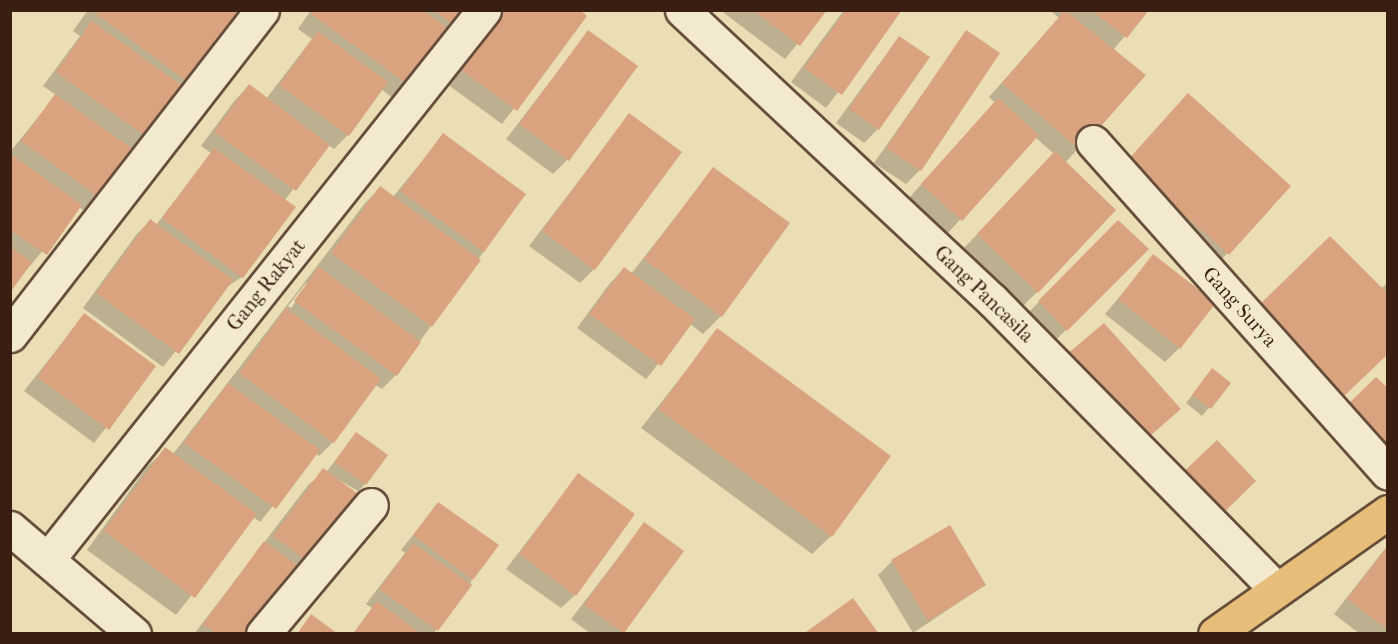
<!DOCTYPE html>
<style>
body{margin:0}
#map{position:relative;width:1398px;height:644px;overflow:hidden;background:#ebddb4;font-family:"IM FELL French Canon",serif}
div>[style]{position:absolute}
.shadow>*{inset:0;background:#0003}
.building>*{inset:0;background:#d9a37f}
.roads{filter:drop-shadow(2px 0 #664e3a) drop-shadow(-2px 0 #664e3a) drop-shadow(0 2px #664e3a) drop-shadow(0 -2px #664e3a)}
.minor>*{height:33px;margin:-16.5px;padding:0 16.5px;transform-origin:16.5px;border-radius:16.5px;background:#f2e9ce}
.primary>*{height:33px;margin:-16.5px;padding:0 16.5px;transform-origin:16.5px;border-radius:16.5px;background:#e6be7a}
span{translate:-50% -50%;white-space:nowrap;text-align:center;line-height:1.15;-webkit-text-stroke:4.5px #f2e9ce;paint-order:stroke}
.street-label{font-size:20px;color:#3a1e11}
.frame{position:absolute;inset:0;border:12px solid #3a1e11;pointer-events:none}
</style>
<div id="map">
<div class="shadow">
<div style="clip-path:polygon(88px 10px,236px 10px,89px 214px,79px 207px,10px 290px,10px 152px,56px 95px,43px 86px,80px 36px,73px 31px)"></div>
<div style="clip-path:polygon(311px 10px,471px 10px,394px 99px,381px 89px,348px 135px,334px 149px,328px 145px,284px 201px,242px 277px,225px 288px,163px 367px,83px 308px,136px 235px,150px 221px,156px 225px,211px 153px,201px 146px,235px 100px,249px 86px,266px 99px,312px 39px,298px 29px)"></div>
<div style="clip-path:polygon(501px 10px,577px 10px,585px 16px,502px 124px,447px 84px)"></div>
<div style="clip-path:polygon(720px 10px,825px 10px,785px 59px)"></div>
<div style="clip-path:polygon(844px 10px,900px 10px,826px 108px,791px 82px)"></div>
<div style="clip-path:polygon(1050px 10px,1147px 10px,1114px 49px,1144px 76px,1065px 163px,1037px 292px,1023px 306px,964px 248px,1054px 154px,1035px 137px,947px 234px,908px 199px,995px 103px,989px 97px,1059px 18px)"></div>
<div style="clip-path:polygon(588px 32px,567px 160px,553px 174px,506px 139px)"></div>
<div style="clip-path:polygon(966px 32px,920px 170px,906px 184px,874px 163px)"></div>
<div style="clip-path:polygon(899px 37px,878px 129px,864px 143px,836px 123px)"></div>
<div style="clip-path:polygon(629px 115px,594px 269px,580px 283px,529px 246px)"></div>
<div style="clip-path:polygon(evenodd,443px 135px,524px 195px,396px 375px,382px 389px,375px 385px,333px 442px,319px 456px,315px 453px,260px 522px,253px 517px,176px 615px,87px 550px,147px 467px,166px 449px,173px 454px,366px 202px,380px 188px,393px 197px,443px 135px,306px 283px,309px 283px,291px 308px,288px 306px,306px 283px)"></div>
<div style="clip-path:polygon(713px 169px,721px 316px,703px 334px,690px 324px,646px 379px,577px 328px,610px 283px,624px 269px,631px 274px)"></div>
<div style="clip-path:polygon(1109px 181px,1289px 186px,1210px 272px)"></div>
<div style="clip-path:polygon(1118px 222px,1146px 249px,1052px 344px,1025px 316px)"></div>
<div style="clip-path:polygon(1330px 238px,1381px 289px,1388px 282px,1388px 352px,1323px 416px,1237px 329px)"></div>
<div style="clip-path:polygon(1154px 256px,1179px 348px,1165px 362px,1105px 314px)"></div>
<div style="clip-path:polygon(84px 315px,154px 366px,94px 443px,24px 391px)"></div>
<div style="clip-path:polygon(718px 330px,831px 536px,812px 554px,641px 428px)"></div>
<div style="clip-path:polygon(1212px 370px,1229px 383px,1202px 416px,1186px 403px)"></div>
<div style="clip-path:polygon(357px 434px,365px 484px,358px 491px,334px 477px,360px 497px,247px 634px,194px 634px,309px 484px,326px 472px)"></div>
<div style="clip-path:polygon(578px 475px,575px 595px,561px 608px,506px 569px)"></div>
<div style="clip-path:polygon(1254px 481px,1198px 535px,1161px 496px,1175px 482px)"></div>
<div style="clip-path:polygon(438px 504px,472px 579px,470px 586px,433px 634px,353px 634px,372px 608px,366px 604px,405px 553px,401px 550px)"></div>
<div style="clip-path:polygon(644px 524px,682px 551px,622px 634px,591px 634px,571px 619px)"></div>
<div style="clip-path:polygon(1388px 545px,1388px 634px,1360px 634px,1334px 614px)"></div>
<div style="clip-path:polygon(892px 561px,985px 585px,913px 633px,878px 575px)"></div>
</div>
<div class="building">
<div style="clip-path:polygon(91px 10px,238px 10px,243px 14px,192px 85px)"></div>
<div style="clip-path:polygon(313px 10px,423px 10px,451px 31px,410px 86px,311px 14px)"></div>
<div style="clip-path:polygon(433px 10px,473px 10px,459px 29px)"></div>
<div style="clip-path:polygon(503px 10px,580px 10px,587px 16px,517px 111px,460px 69px)"></div>
<div style="clip-path:polygon(753px 10px,827px 10px,800px 46px)"></div>
<div style="clip-path:polygon(846px 10px,902px 10px,842px 95px,804px 68px)"></div>
<div style="clip-path:polygon(1065px 10px,1146px 75px,1080px 150px,1002px 83px)"></div>
<div style="clip-path:polygon(1091px 10px,1149px 10px,1127px 38px)"></div>
<div style="clip-path:polygon(92px 21px,185px 88px,148px 138px,56px 72px)"></div>
<div style="clip-path:polygon(588px 30px,638px 66px,569px 161px,519px 124px)"></div>
<div style="clip-path:polygon(966px 30px,1000px 53px,921px 171px,886px 148px)"></div>
<div style="clip-path:polygon(318px 31px,388px 82px,349px 136px,279px 85px)"></div>
<div style="clip-path:polygon(899px 36px,930px 57px,879px 130px,849px 109px)"></div>
<div style="clip-path:polygon(249px 84px,330px 145px,296px 191px,214px 132px)"></div>
<div style="clip-path:polygon(1188px 93px,1291px 186px,1229px 255px,1126px 162px)"></div>
<div style="clip-path:polygon(55px 94px,138px 153px,104px 201px,21px 141px)"></div>
<div style="clip-path:polygon(998px 98px,1039px 135px,962px 221px,921px 184px)"></div>
<div style="clip-path:polygon(629px 113px,682px 152px,595px 270px,542px 231px)"></div>
<div style="clip-path:polygon(443px 133px,526px 194px,484px 252px,400px 191px)"></div>
<div style="clip-path:polygon(214px 148px,296px 207px,243px 278px,162px 218px)"></div>
<div style="clip-path:polygon(1055px 151px,1116px 210px,1038px 293px,977px 234px)"></div>
<div style="clip-path:polygon(12px 155px,82px 205px,47px 255px,10px 230px)"></div>
<div style="clip-path:polygon(713px 167px,790px 223px,722px 317px,644px 259px)"></div>
<div style="clip-path:polygon(380px 186px,481px 260px,432px 327px,331px 253px)"></div>
<div style="clip-path:polygon(150px 219px,233px 280px,179px 354px,96px 293px)"></div>
<div style="clip-path:polygon(1118px 220px,1149px 249px,1067px 331px,1038px 301px)"></div>
<div style="clip-path:polygon(1330px 236px,1388px 294px,1388px 354px,1342px 398px,1254px 310px)"></div>
<div style="clip-path:polygon(10px 247px,32px 262px,10px 293px)"></div>
<div style="clip-path:polygon(1153px 254px,1216px 303px,1180px 349px,1118px 299px)"></div>
<div style="clip-path:polygon(319px 267px,421px 342px,397px 376px,294px 301px)"></div>
<div style="clip-path:polygon(624px 267px,695px 319px,661px 366px,589px 314px)"></div>
<div style="clip-path:polygon(286px 308px,381px 379px,334px 443px,239px 373px)"></div>
<div style="clip-path:polygon(84px 313px,156px 366px,109px 430px,37px 377px)"></div>
<div style="clip-path:polygon(1104px 323px,1181px 409px,1143px 442px,1066px 355px)"></div>
<div style="clip-path:polygon(717px 328px,891px 456px,832px 537px,658px 409px)"></div>
<div style="clip-path:polygon(1212px 368px,1231px 383px,1211px 409px,1192px 395px)"></div>
<div style="clip-path:polygon(1376px 377px,1388px 388px,1388px 462px,1340px 412px)"></div>
<div style="clip-path:polygon(228px 383px,320px 450px,276px 509px,184px 443px)"></div>
<div style="clip-path:polygon(356px 432px,388px 455px,366px 485px,334px 462px)"></div>
<div style="clip-path:polygon(1217px 440px,1256px 481px,1213px 523px,1174px 481px)"></div>
<div style="clip-path:polygon(165px 447px,257px 514px,195px 598px,104px 531px)"></div>
<div style="clip-path:polygon(323px 468px,362px 497px,313px 565px,273px 536px)"></div>
<div style="clip-path:polygon(578px 473px,635px 514px,576px 596px,519px 554px)"></div>
<div style="clip-path:polygon(438px 502px,499px 545px,473px 580px,413px 535px)"></div>
<div style="clip-path:polygon(644px 522px,684px 551px,624px 633px,584px 605px)"></div>
<div style="clip-path:polygon(950px 525px,986px 585px,928px 621px,891px 560px)"></div>
<div style="clip-path:polygon(264px 541px,298px 566px,249px 634px,216px 634px,203px 624px)"></div>
<div style="clip-path:polygon(413px 543px,472px 585px,438px 631px,379px 589px)"></div>
<div style="clip-path:polygon(1388px 546px,1388px 630px,1347px 599px)"></div>
<div style="clip-path:polygon(853px 598px,879px 634px,807px 634px,806px 632px)"></div>
<div style="clip-path:polygon(377px 601px,421px 634px,353px 634px)"></div>
<div style="clip-path:polygon(311px 614px,338px 634px,297px 634px)"></div>
</div>
<div class="roads">
<div class="minor">
<div style="left:682px;top:10px;width:424px;rotate:43.1deg"></div>
<div style="left:992px;top:300px;width:404px;rotate:45.5deg"></div>
<div style="left:1093px;top:142px;width:443px;rotate:48.3deg"></div>
<div style="left:10px;top:335px;width:411px;rotate:-52.2deg"></div>
<div style="left:10px;top:528px;width:163px;rotate:40.5deg"></div>
<div style="left:48px;top:559px;width:701px;rotate:-51.54deg"></div>
<div style="left:263px;top:634px;width:168px;rotate:-50.1deg"></div>
</div>
<div class="primary">
<div style="left:1215px;top:634px;width:212px;rotate:-35.2deg"></div>
</div>
</div>
<div class="street-label">
<span style="left:266px;top:285px;rotate:-51deg">Gang Rakyat</span>
<span style="left:984px;top:294px;rotate:44deg">Gang Pancasila</span>
<span style="left:1240px;top:307px;rotate:48deg">Gang Surya</span>
</div>
<div class="frame"></div>
</div>
